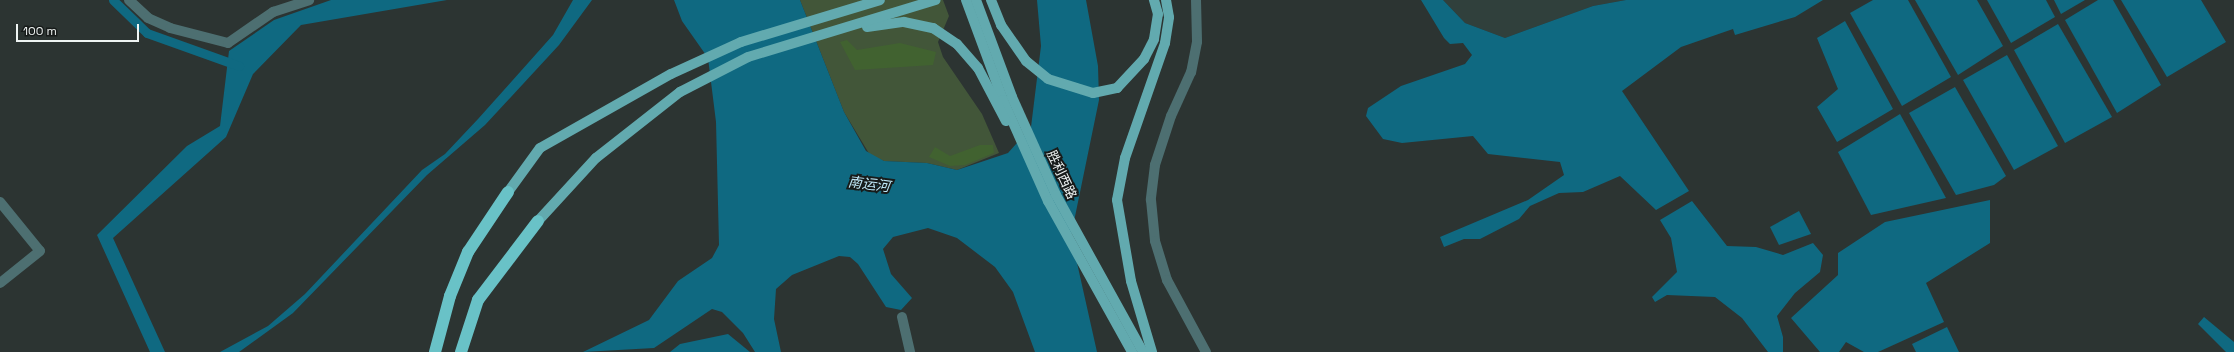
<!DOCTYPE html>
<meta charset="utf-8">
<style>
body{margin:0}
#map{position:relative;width:2234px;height:352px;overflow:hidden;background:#2c3432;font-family:"Space Grotesk","Noto Sans SC",sans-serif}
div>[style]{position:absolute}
.built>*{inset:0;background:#30403c}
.green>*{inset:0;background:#425639}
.forest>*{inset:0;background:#416230}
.water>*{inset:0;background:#0f6981}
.canal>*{height:9px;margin:-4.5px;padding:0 4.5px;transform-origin:4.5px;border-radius:4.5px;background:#0f6981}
.street>*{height:10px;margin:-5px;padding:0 5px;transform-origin:5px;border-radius:5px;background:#4d6f71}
.primary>*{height:10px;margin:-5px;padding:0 5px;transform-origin:5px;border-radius:5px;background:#62aaaf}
.highway>*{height:12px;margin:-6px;padding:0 6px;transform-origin:6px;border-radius:6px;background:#69c2c7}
span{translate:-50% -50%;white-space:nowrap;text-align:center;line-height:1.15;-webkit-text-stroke:4px #171b1a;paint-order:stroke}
.street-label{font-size:13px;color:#eff4f3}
.water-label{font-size:14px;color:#bee6f5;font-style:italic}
.scale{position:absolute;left:16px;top:24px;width:123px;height:18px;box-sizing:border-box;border:2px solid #eff4f3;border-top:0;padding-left:5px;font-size:12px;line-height:14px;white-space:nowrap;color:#eff4f3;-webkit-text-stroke:3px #171b1a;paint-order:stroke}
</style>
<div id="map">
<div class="built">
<div style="clip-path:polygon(1443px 0,1626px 0,1593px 6px,1505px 38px,1465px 23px)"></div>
</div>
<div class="green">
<div style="clip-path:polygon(800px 0,943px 0,949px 16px,938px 42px,943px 57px,982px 114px,999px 153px,957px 170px,927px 163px,884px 161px,870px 155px,844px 112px)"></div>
</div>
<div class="forest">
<div style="clip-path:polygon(847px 40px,857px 50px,900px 43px,936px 52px,933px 65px,855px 70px,840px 42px)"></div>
<div style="clip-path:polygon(980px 145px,993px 145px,994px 153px,965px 165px,950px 166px,929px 157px,935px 147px,950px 156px)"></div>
</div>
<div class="water">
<div style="clip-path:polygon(331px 0,447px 0,301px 25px,253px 74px,226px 137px,113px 238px,165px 352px,150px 352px,97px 235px,187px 146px,220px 126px,229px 51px,274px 20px)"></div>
<div style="clip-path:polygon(573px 0,592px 0,559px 45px,485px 125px,427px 175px,293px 313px,239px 352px,220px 352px,268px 326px,305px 294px,422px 170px,445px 154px,478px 119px,553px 35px)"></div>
<div style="clip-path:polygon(674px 0,800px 0,844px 112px,866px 151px,884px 161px,927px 163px,957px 170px,1008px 153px,1031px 127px,1041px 46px,1037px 0,1086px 0,1098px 66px,1099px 100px,1071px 236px,1097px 352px,1035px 352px,1013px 292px,995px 267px,957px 238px,928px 228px,893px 237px,883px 249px,891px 274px,912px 298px,901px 310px,886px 307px,858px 264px,850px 257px,839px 256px,792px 275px,776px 289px,774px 319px,781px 352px,755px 352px,743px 333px,722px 312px,712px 309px,654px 348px,583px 352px,649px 320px,678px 281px,712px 258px,719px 245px,716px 122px,708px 58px,682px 21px)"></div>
<div style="clip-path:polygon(1421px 0,1443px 0,1465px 23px,1505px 38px,1593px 6px,1626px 0,1823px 0,1795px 17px,1735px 35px,1733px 29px,1681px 47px,1622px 91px,1689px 191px,1656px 210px,1620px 176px,1583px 192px,1559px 193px,1530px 206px,1519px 219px,1480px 239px,1464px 239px,1444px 247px,1440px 237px,1528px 200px,1564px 175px,1560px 162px,1488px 154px,1473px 136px,1402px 143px,1383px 139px,1366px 116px,1368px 108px,1401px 86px,1465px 64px,1472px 55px,1463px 43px,1450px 44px,1444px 38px)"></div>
<div style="clip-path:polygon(1873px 0,1908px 0,1951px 77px,1902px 106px,1850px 13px)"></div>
<div style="clip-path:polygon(1915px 0,1977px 0,2003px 46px,1958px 75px)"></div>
<div style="clip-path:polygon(1987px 0,2046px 0,2055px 17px,2011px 43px)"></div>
<div style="clip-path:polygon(2054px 0,2085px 0,2061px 14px)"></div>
<div style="clip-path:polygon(2098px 0,2113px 0,2161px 85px,2117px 113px,2065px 20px)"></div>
<div style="clip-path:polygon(2121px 0,2201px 0,2226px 42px,2167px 77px)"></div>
<div style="clip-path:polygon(1845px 21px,1893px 109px,1837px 142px,1817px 107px,1838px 89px,1817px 38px)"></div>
<div style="clip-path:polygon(2058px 24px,2112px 117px,2065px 143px,2014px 50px)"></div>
<div style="clip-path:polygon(2007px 55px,2058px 146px,2014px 170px,1963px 80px)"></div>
<div style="clip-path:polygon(1955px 87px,2006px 176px,1994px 185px,1956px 195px,1909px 113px)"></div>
<div style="clip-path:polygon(1900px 114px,1946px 198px,1871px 215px,1838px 152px)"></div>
<div style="clip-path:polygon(1990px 200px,1990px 243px,1926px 283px,1944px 322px,1878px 352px,1864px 352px,1846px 342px,1839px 352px,1820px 352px,1791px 318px,1838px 275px,1838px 253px,1885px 222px)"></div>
<div style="clip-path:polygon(1692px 201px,1727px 246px,1756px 247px,1783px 255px,1813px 243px,1823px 255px,1820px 272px,1795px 293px,1777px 316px,1783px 337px,1783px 352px,1768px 352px,1742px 318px,1715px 297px,1667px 295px,1655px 302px,1652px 297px,1677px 272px,1671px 238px,1660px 220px)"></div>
<div style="clip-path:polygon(1799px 211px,1811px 234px,1779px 245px,1770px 227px)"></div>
<div style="clip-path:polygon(2204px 317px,2234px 342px,2234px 352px,2226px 352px,2198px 324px)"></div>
<div style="clip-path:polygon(1947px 327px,1959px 352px,1916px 352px,1912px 344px)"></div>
<div style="clip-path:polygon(728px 334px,750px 352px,670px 352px,680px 344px)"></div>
</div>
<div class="canal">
<div style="left:113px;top:0;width:47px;rotate:44.1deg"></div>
<div style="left:147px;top:33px;width:98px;rotate:19.7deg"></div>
</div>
<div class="street">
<div style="left:129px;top:0;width:26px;rotate:43deg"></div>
<div style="left:148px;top:18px;width:24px;rotate:24deg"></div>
<div style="left:170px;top:28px;width:60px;rotate:14.5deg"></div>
<div style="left:228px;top:43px;width:55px;rotate:-34.6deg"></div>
<div style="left:273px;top:12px;width:38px;rotate:-18deg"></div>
<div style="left:1196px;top:0;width:42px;rotate:88.6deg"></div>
<div style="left:1197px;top:42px;width:31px;rotate:101deg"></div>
<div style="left:1191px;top:72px;width:48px;rotate:114.4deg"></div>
<div style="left:1171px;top:116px;width:52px;rotate:108.1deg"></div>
<div style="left:1155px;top:165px;width:35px;rotate:97deg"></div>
<div style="left:1151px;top:200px;width:41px;rotate:84.4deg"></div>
<div style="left:1155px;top:241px;width:41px;rotate:72.9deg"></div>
<div style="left:1167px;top:280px;width:82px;rotate:61.6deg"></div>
<div style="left:0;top:202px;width:63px;rotate:50.8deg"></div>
<div style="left:40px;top:251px;width:51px;rotate:141.3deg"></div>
<div style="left:902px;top:317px;width:36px;rotate:77deg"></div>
</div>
<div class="primary">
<div style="left:966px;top:0;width:107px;rotate:69.7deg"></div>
<div style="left:1003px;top:100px;width:111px;rotate:66deg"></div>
<div style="left:1048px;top:201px;width:173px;rotate:60.9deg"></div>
<div style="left:976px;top:0;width:103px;rotate:69.6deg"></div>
<div style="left:1012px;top:97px;width:107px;rotate:65.8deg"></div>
<div style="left:1056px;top:195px;width:179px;rotate:61deg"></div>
<div style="left:991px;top:0;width:27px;rotate:68deg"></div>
<div style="left:1001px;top:25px;width:44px;rotate:55.2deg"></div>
<div style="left:1026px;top:61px;width:28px;rotate:39deg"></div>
<div style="left:1048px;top:79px;width:47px;rotate:17.3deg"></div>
<div style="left:1093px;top:93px;width:25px;rotate:-12deg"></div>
<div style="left:1117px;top:88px;width:40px;rotate:-47deg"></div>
<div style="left:1144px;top:59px;width:22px;rotate:-63deg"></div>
<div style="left:1154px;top:39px;width:25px;rotate:-81deg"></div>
<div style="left:1158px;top:14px;width:15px;rotate:-106deg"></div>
<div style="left:867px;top:27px;width:37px;rotate:-8deg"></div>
<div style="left:904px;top:22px;width:30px;rotate:12deg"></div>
<div style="left:933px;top:28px;width:29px;rotate:34deg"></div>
<div style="left:957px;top:44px;width:32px;rotate:49deg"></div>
<div style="left:978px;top:68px;width:60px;rotate:62.2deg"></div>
<div style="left:508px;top:192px;width:54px;rotate:-54deg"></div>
<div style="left:540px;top:148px;width:150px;rotate:-29.5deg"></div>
<div style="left:671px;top:74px;width:77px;rotate:-24.6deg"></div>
<div style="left:741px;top:42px;width:145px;rotate:-16.8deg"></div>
<div style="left:538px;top:221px;width:86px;rotate:-47.4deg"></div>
<div style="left:596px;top:158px;width:107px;rotate:-38.2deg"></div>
<div style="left:680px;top:92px;width:76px;rotate:-27.2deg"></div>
<div style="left:748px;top:57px;width:196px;rotate:-16.9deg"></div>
<div style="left:1152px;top:352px;width:74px;rotate:-106.5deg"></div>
<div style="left:1131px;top:281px;width:82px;rotate:-99.8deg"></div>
<div style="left:1117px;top:200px;width:43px;rotate:-79.2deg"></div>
<div style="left:1125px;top:158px;width:122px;rotate:-70.8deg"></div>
<div style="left:1165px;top:43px;width:26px;rotate:-81deg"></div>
<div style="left:1169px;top:17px;width:17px;rotate:-100deg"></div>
</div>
<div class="highway">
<div style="left:435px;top:352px;width:58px;rotate:-75deg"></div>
<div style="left:450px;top:296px;width:48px;rotate:-67.8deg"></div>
<div style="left:468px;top:252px;width:72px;rotate:-56.3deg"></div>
<div style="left:461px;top:352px;width:55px;rotate:-71.9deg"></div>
<div style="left:478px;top:300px;width:99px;rotate:-52.8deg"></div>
</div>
<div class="street-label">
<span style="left:1061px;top:175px;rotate:65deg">胜利西路</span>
</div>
<div class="water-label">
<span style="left:869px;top:184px;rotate:7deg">南运河</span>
</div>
<div class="scale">100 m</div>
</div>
